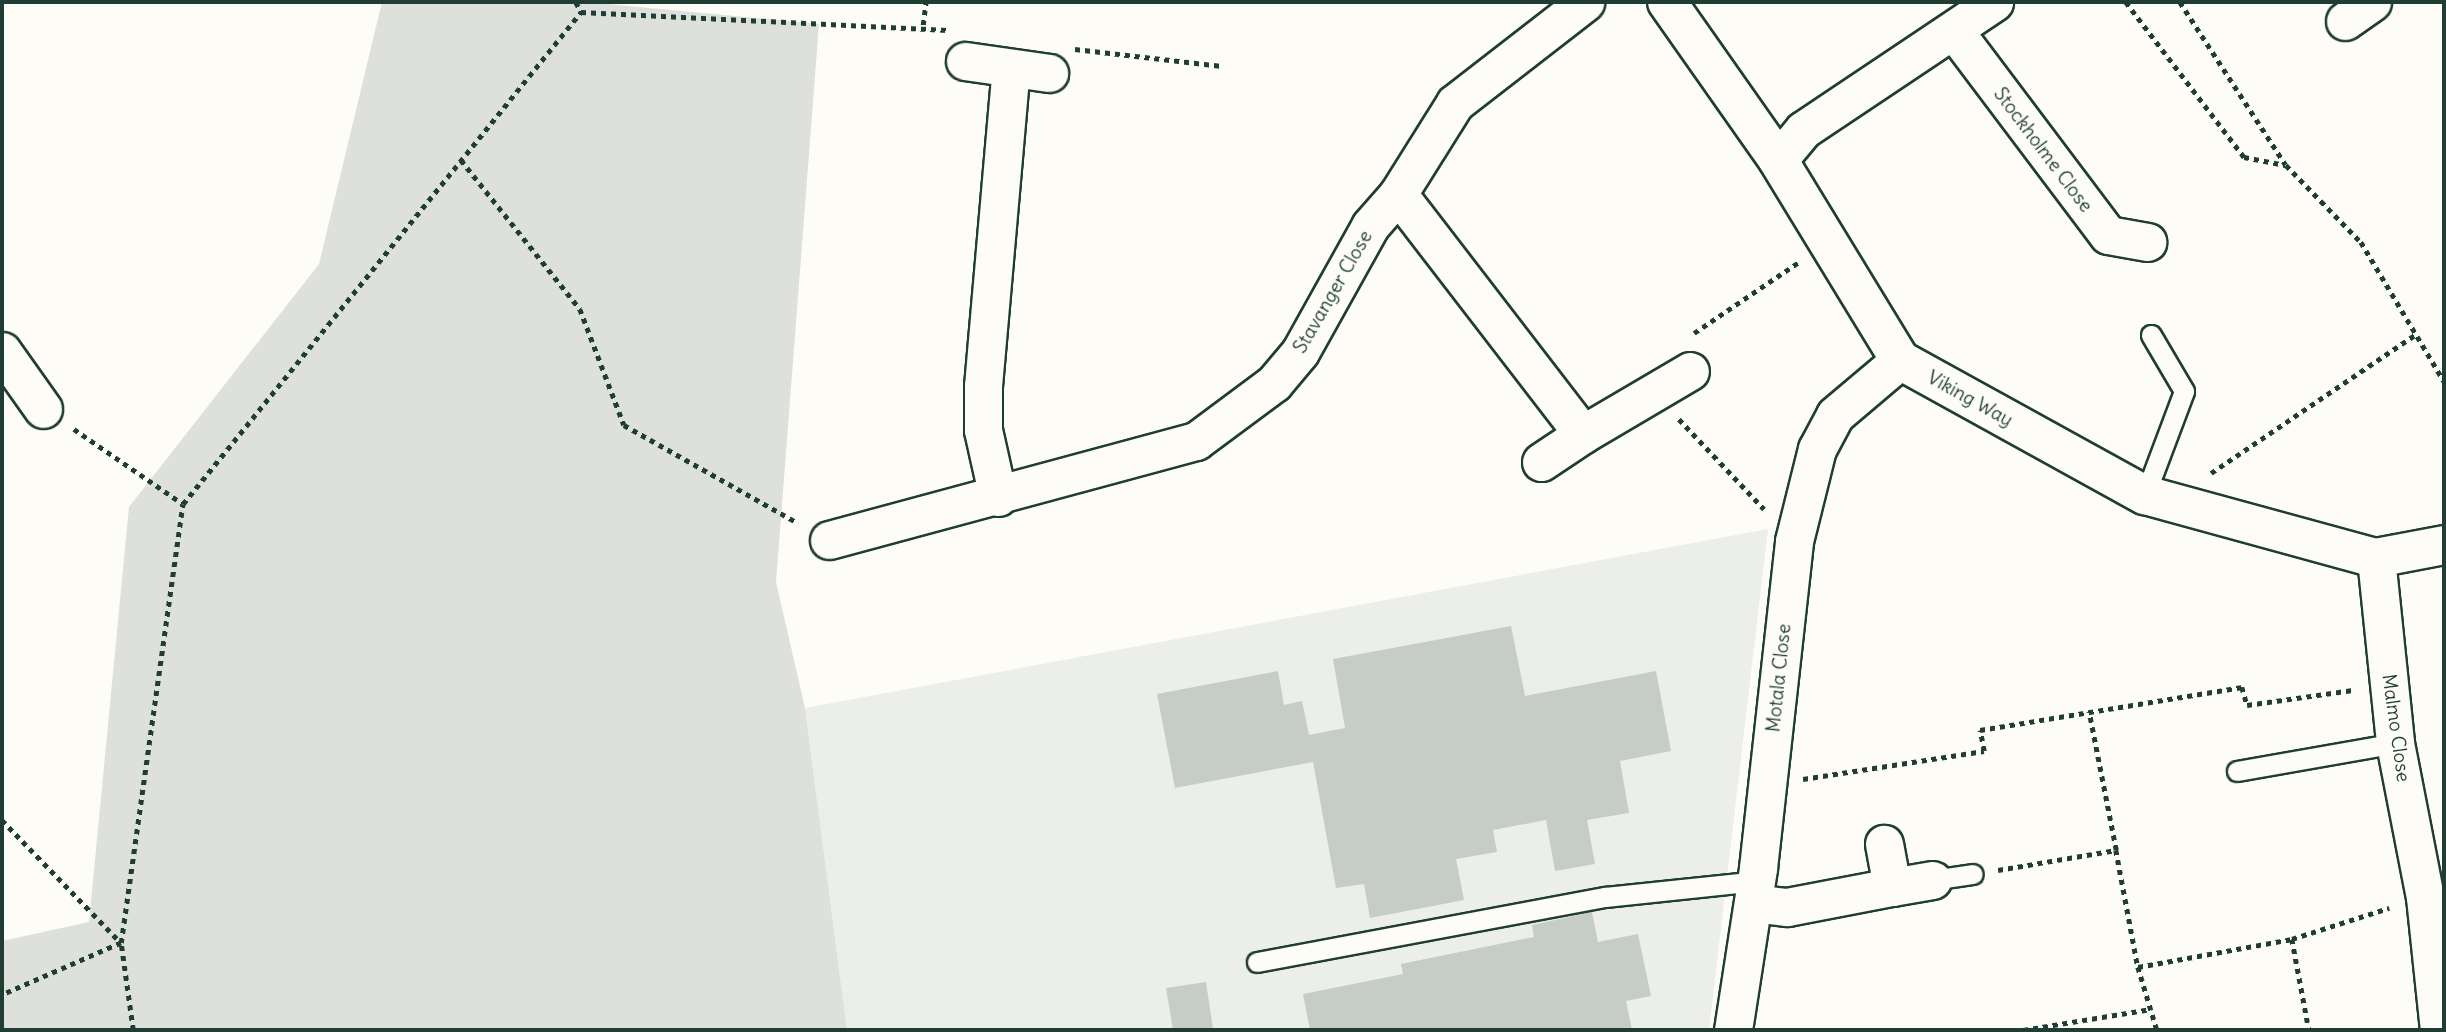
<!DOCTYPE html>
<style>
body{margin:0}
#map{position:relative;width:2446px;height:1032px;overflow:hidden;background:#fdfcf7;font-family:Delius,sans-serif}
div>[style]{position:absolute}
.built>*{inset:0;background:#eceee9}
.green>*{inset:0;background:#dde0db}
.building>*{inset:0;background:#c6cdc7}
.path>*{height:4.5px;margin-top:-2.25px;transform-origin:0;background:repeating-linear-gradient(90deg,#1f3d34 0 5px,transparent 0 10px)}
.roads{filter:drop-shadow(2px 0 #1f3d34) drop-shadow(-2px 0 #1f3d34) drop-shadow(0 2px #1f3d34) drop-shadow(0 -2px #1f3d34)}
.lane>*{height:19px;margin:-9.5px;padding:0 9.5px;transform-origin:9.5px;border-radius:9.5px;background:#fdfcf7}
.street>*{height:37px;margin:-18.5px;padding:0 18.5px;transform-origin:18.5px;border-radius:18.5px;background:#fdfcf7}
.secondary>*{height:38px;margin:-19px;padding:0 19px;transform-origin:19px;border-radius:19px;background:#fdfcf7}
span{translate:-50% -50%;white-space:nowrap;text-align:center;line-height:1.15;-webkit-text-stroke:5px #fdfcf7;paint-order:stroke}
.street-label{font-size:19px;color:#1f3d34}
.frame{position:absolute;inset:0;border:4px solid #1f3d34;pointer-events:none}
</style>
<div id="map">
<div class="built">
<div style="clip-path:polygon(1768px 529px,1709px 1030px,847px 1030px,805px 708px)"></div>
</div>
<div class="green">
<div style="clip-path:polygon(382px 2px,586px 2px,819px 24px,776px 582px,805px 708px,847px 1030px,2px 1030px,2px 941px,89px 922px,129px 507px,319px 264px)"></div>
</div>
<div class="building">
<div style="clip-path:polygon(1511px 626px,1525px 696px,1656px 671px,1671px 751px,1620px 761px,1629px 813px,1587px 820px,1595px 864px,1555px 871px,1546px 820px,1493px 830px,1497px 852px,1456px 859px,1464px 900px,1370px 918px,1364px 884px,1336px 888px,1313px 762px,1175px 788px,1157px 694px,1278px 671px,1284px 705px,1302px 701px,1309px 735px,1345px 728px,1333px 659px)"></div>
<div style="clip-path:polygon(1592px 912px,1598px 942px,1638px 934px,1651px 996px,1626px 1001px,1632px 1030px,1310px 1030px,1303px 994px,1403px 974px,1401px 964px,1534px 937px,1532px 925px)"></div>
<div style="clip-path:polygon(1206px 982px,1213px 1029px,1173px 1030px,1166px 988px)"></div>
</div>
<div class="path">
<div style="left:576px;top:2px;width:11px;rotate:63deg"></div>
<div style="left:2126px;top:2px;width:195px;rotate:52.7deg"></div>
<div style="left:2244px;top:157px;width:42px;rotate:11deg"></div>
<div style="left:2180px;top:2px;width:194px;rotate:57deg"></div>
<div style="left:2286px;top:165px;width:107px;rotate:45.8deg"></div>
<div style="left:2361px;top:242px;width:162px;rotate:59.2deg"></div>
<div style="left:923px;top:25px;width:23px;rotate:-83deg"></div>
<div style="left:1075px;top:49px;width:148px;rotate:6.6deg"></div>
<div style="left:461px;top:160px;width:191px;rotate:51.4deg"></div>
<div style="left:580px;top:309px;width:124px;rotate:69.2deg"></div>
<div style="left:624px;top:425px;width:200px;rotate:29.4deg"></div>
<div style="left:1694px;top:333px;width:127px;rotate:-34.1deg"></div>
<div style="left:1679px;top:419px;width:124px;rotate:46.6deg"></div>
<div style="left:74px;top:429px;width:132px;rotate:34.5deg"></div>
<div style="left:2211px;top:473px;width:248px;rotate:-34.1deg"></div>
<div style="left:1803px;top:779px;width:183px;rotate:-8.8deg"></div>
<div style="left:1984px;top:751px;width:21px;rotate:-101deg"></div>
<div style="left:1980px;top:730px;width:266px;rotate:-9.3deg"></div>
<div style="left:2242px;top:687px;width:19px;rotate:74deg"></div>
<div style="left:2247px;top:705px;width:107px;rotate:-8.1deg"></div>
<div style="left:2px;top:820px;width:171px;rotate:45.9deg"></div>
<div style="left:121px;top:943px;width:130px;rotate:156.4deg"></div>
<div style="left:2116px;top:850px;width:119px;rotate:79.4deg"></div>
<div style="left:2138px;top:967px;width:157px;rotate:-10.3deg"></div>
<div style="left:2292px;top:939px;width:102px;rotate:-17.7deg"></div>
<div style="left:1998px;top:870px;width:120px;rotate:-9.6deg"></div>
<div style="left:2116px;top:850px;width:141px;rotate:-101.1deg"></div>
<div style="left:2292px;top:939px;width:93px;rotate:79.4deg"></div>
<div style="left:2138px;top:967px;width:66px;rotate:73.2deg"></div>
<div style="left:133px;top:1030px;width:88px;rotate:-97.9deg"></div>
<div style="left:121px;top:943px;width:443px;rotate:-82deg"></div>
<div style="left:183px;top:504px;width:633px;rotate:-51.03deg"></div>
<div style="left:581px;top:12px;width:367px;rotate:2.8deg"></div>
<div style="left:2023px;top:1030px;width:130px;rotate:-9.3deg"></div>
</div>
<div class="roads">
<div class="lane">
<div style="left:2145px;top:495px;width:111px;rotate:-69.4deg"></div>
<div style="left:2184px;top:391px;width:65px;rotate:-120.5deg"></div>
<div style="left:2237px;top:771px;width:160px;rotate:-10deg"></div>
<div style="left:1932px;top:880px;width:41px;rotate:-8.3deg"></div>
<div style="left:1257px;top:962px;width:354px;rotate:-10.6deg"></div>
<div style="left:1605px;top:897px;width:152px;rotate:-6deg"></div>
</div>
<div class="street">
<div style="left:2345px;top:21px;width:33px;rotate:-35deg"></div>
<div style="left:1955px;top:32px;width:254px;rotate:53deg"></div>
<div style="left:2108px;top:235px;width:40px;rotate:10deg"></div>
<div style="left:965px;top:61px;width:85px;rotate:8.1deg"></div>
<div style="left:1778px;top:160px;width:39px;rotate:-50deg"></div>
<div style="left:1803px;top:130px;width:230px;rotate:-33.8deg"></div>
<div style="left:1398px;top:194px;width:303px;rotate:52.4deg"></div>
<div style="left:1583px;top:434px;width:124px;rotate:-30.5deg"></div>
<div style="left:2px;top:351px;width:71px;rotate:54.7deg"></div>
<div style="left:1541px;top:462px;width:50px;rotate:-33.7deg"></div>
<div style="left:998px;top:497px;width:69px;rotate:-102.6deg"></div>
<div style="left:983px;top:430px;width:44px;rotate:-90deg"></div>
<div style="left:983px;top:386px;width:319px;rotate:-85deg"></div>
<div style="left:829px;top:540px;width:380px;rotate:-15.1deg"></div>
<div style="left:1196px;top:441px;width:97px;rotate:-36.6deg"></div>
<div style="left:1274px;top:383px;width:40px;rotate:-50deg"></div>
<div style="left:1300px;top:352px;width:144px;rotate:-60.9deg"></div>
<div style="left:1370px;top:226px;width:43px;rotate:-48.8deg"></div>
<div style="left:1398px;top:194px;width:107px;rotate:-57.9deg"></div>
<div style="left:1455px;top:103px;width:165px;rotate:-37.8deg"></div>
<div style="left:2376px;top:558px;width:186px;rotate:84.1deg"></div>
<div style="left:2395px;top:743px;width:157px;rotate:79deg"></div>
<div style="left:2425px;top:897px;width:134px;rotate:84deg"></div>
<div style="left:1892px;top:887px;width:41px;rotate:-9.9deg"></div>
<div style="left:1753px;top:903px;width:34px;rotate:7deg"></div>
<div style="left:1787px;top:907px;width:107px;rotate:-10.8deg"></div>
<div style="left:1892px;top:887px;width:44px;rotate:-100.5deg"></div>
<div style="left:1733px;top:1030px;width:164px;rotate:-81.2deg"></div>
<div style="left:1758px;top:868px;width:329px;rotate:-83.7deg"></div>
<div style="left:1794px;top:541px;width:95px;rotate:-76deg"></div>
<div style="left:1817px;top:449px;width:38px;rotate:-62deg"></div>
<div style="left:1835px;top:415px;width:85px;rotate:-40.2deg"></div>
</div>
<div class="secondary">
<div style="left:1667px;top:2px;width:193px;rotate:54.9deg"></div>
<div style="left:1778px;top:160px;width:234px;rotate:58.6deg"></div>
<div style="left:1900px;top:360px;width:280px;rotate:28.9deg"></div>
<div style="left:2145px;top:495px;width:239px;rotate:15.3deg"></div>
<div style="left:2376px;top:558px;width:69px;rotate:-10.8deg"></div>
</div>
</div>
<div class="street-label">
<span style="left:2043px;top:150px;rotate:53deg">Stockholme Close</span>
<span style="left:1333px;top:292px;rotate:-60deg">Stavanger Close</span>
<span style="left:1970px;top:399px;rotate:29deg">Viking Way</span>
<span style="left:1779px;top:678px;rotate:-84deg">Motala Close</span>
<span style="left:2396px;top:728px;rotate:82deg">Malmo Close</span>
</div>
<div class="frame"></div>
</div>
